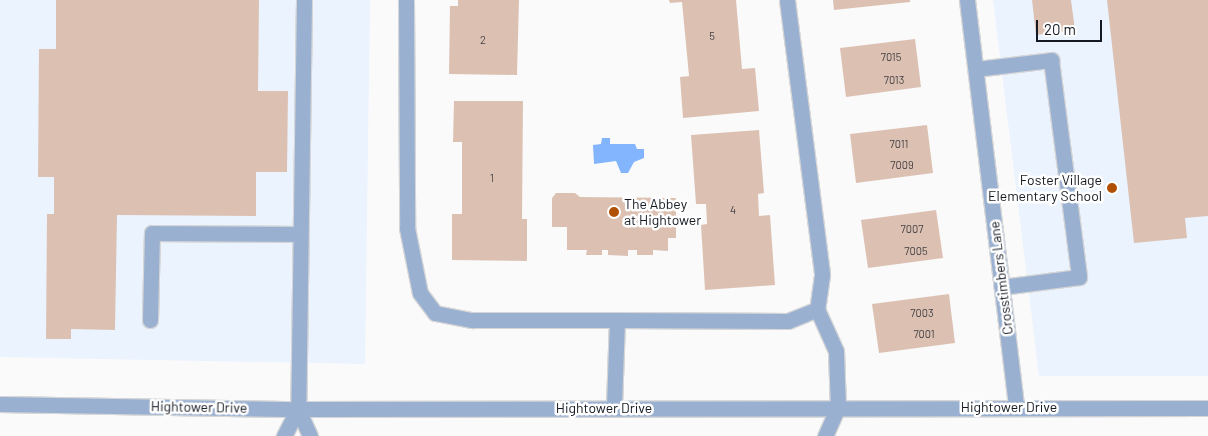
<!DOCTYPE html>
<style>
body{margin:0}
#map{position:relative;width:1208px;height:436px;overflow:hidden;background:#fafafa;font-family:Barlow,sans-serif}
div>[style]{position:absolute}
.built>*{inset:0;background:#ebf3ff}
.water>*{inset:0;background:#83b4fe}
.building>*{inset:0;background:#dcc1b3}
.roads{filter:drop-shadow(1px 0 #d5d6d7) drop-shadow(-1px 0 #d5d6d7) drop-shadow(0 1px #d5d6d7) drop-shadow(0 -1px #d5d6d7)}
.minor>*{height:15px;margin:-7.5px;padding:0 7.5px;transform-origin:7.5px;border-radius:7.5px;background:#9ab0d1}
.dots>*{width:14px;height:14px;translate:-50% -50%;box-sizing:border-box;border:2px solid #fff;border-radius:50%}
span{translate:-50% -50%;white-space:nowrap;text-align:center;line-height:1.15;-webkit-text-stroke:5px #fff;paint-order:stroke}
.number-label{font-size:11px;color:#474446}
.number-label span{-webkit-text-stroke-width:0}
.poi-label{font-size:14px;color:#151a22}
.right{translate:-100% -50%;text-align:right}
.left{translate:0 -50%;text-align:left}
.street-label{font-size:14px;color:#151a22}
.scale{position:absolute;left:1036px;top:20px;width:66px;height:22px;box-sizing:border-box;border:2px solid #151a22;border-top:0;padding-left:6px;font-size:15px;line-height:18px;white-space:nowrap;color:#151a22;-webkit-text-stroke:4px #fff;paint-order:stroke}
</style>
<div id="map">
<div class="built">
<div style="clip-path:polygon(0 0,370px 0,365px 364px,0 357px)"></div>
<div style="clip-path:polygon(993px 0,1208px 0,1208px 376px,1039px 376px)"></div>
</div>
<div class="water">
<div style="clip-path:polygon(602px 138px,610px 138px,610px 144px,635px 144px,637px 149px,644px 149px,644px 158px,634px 162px,628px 173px,621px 173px,616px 161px,594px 164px,593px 145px,601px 144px)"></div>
</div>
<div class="building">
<div style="clip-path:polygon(56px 0,259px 0,258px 91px,288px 91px,287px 172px,256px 172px,256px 216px,117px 215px,115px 330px,71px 329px,71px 339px,46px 339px,47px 214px,54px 214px,54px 177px,38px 177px,39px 49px,56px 49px)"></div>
<div style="clip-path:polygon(458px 0,519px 0,517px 75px,449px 74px,450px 6px,458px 6px)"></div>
<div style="clip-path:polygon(669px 0,736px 0,742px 69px,755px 68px,759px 111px,683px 118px,680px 77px,689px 76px,682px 2px,670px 3px)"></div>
<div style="clip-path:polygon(833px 0,910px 0,910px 2px,834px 10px)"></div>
<div style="clip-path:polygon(1032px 0,1071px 0,1075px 30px,1036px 35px)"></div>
<div style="clip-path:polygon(1107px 0,1208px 0,1208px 216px,1185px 218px,1187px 238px,1134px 243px)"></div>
<div style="clip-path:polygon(915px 39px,921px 87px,846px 97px,840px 48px)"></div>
<div style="clip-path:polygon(454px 101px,523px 101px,522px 219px,527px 219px,527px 261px,452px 260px,452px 214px,462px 214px,462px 142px,453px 142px)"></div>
<div style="clip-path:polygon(927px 125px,933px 173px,856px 183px,850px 134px)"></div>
<div style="clip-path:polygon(759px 130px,764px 193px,758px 194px,759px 216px,770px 215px,775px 285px,705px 290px,701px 225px,707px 224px,706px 204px,696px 204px,691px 135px)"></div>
<div style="clip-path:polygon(556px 193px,575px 193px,580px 197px,676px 198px,676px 238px,668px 238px,668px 251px,653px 250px,653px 255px,637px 255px,637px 250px,628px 250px,628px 256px,608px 255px,608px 250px,602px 250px,602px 255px,586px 255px,587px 250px,567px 250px,567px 227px,552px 227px,552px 198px)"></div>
<div style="clip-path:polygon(936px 210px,943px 258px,868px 268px,861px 220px)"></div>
<div style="clip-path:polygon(949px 294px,955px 343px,879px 353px,872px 304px)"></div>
</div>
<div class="roads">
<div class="minor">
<div style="left:304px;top:0;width:409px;rotate:90.8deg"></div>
<div style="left:298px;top:409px;width:30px;rotate:66deg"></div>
<div style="left:406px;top:0;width:228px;rotate:89.7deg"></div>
<div style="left:407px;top:228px;width:66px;rotate:78.7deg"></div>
<div style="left:420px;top:293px;width:25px;rotate:53deg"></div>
<div style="left:435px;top:313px;width:38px;rotate:11deg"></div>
<div style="left:472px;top:320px;width:145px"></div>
<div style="left:617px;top:320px;width:88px;rotate:92deg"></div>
<div style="left:787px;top:0;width:277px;rotate:82.7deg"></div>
<div style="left:822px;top:275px;width:34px;rotate:98deg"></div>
<div style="left:817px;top:309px;width:46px;rotate:65.7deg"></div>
<div style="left:836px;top:351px;width:56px;rotate:88deg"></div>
<div style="left:838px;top:407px;width:32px;rotate:114deg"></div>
<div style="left:967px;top:0;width:410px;rotate:83.1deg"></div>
<div style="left:976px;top:69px;width:76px;rotate:-6.8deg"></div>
<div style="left:1051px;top:60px;width:219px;rotate:82.6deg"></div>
<div style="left:1079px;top:277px;width:78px;rotate:172.6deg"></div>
<div style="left:150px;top:320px;width:87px;rotate:-88.7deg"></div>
<div style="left:152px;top:233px;width:148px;rotate:0.4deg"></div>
<div style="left:617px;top:320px;width:171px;rotate:0.3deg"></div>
<div style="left:788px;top:321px;width:31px;rotate:-22deg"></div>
<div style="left:0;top:404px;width:298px;rotate:1deg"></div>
<div style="left:298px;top:409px;width:910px;rotate:-0.06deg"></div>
<div style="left:284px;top:436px;width:30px;rotate:-63deg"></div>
</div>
</div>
<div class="dots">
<div style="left:1112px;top:188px;background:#b05005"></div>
<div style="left:614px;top:212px;background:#b05005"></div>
</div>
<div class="number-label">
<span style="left:712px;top:36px">5</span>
<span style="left:483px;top:40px">2</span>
<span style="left:891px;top:57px">7015</span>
<span style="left:894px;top:80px">7013</span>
<span style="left:899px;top:144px">7011</span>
<span style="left:902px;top:165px">7009</span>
<span style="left:492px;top:178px">1</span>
<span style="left:733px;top:210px">4</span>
<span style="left:912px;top:229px">7007</span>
<span style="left:916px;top:251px">7005</span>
<span style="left:922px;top:313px">7003</span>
<span style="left:924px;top:334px">7001</span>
</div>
<div class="poi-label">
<span class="right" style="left:1102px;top:188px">Foster Village<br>Elementary School</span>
<span class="left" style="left:624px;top:212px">The Abbey<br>at Hightower</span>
</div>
<div class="street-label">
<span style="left:1001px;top:278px;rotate:-97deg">Crosstimbers Lane</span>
<span style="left:199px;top:407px;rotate:1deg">Hightower Drive</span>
<span style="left:1009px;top:407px">Hightower Drive</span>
<span style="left:604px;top:408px">Hightower Drive</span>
</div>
<div class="scale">20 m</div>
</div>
